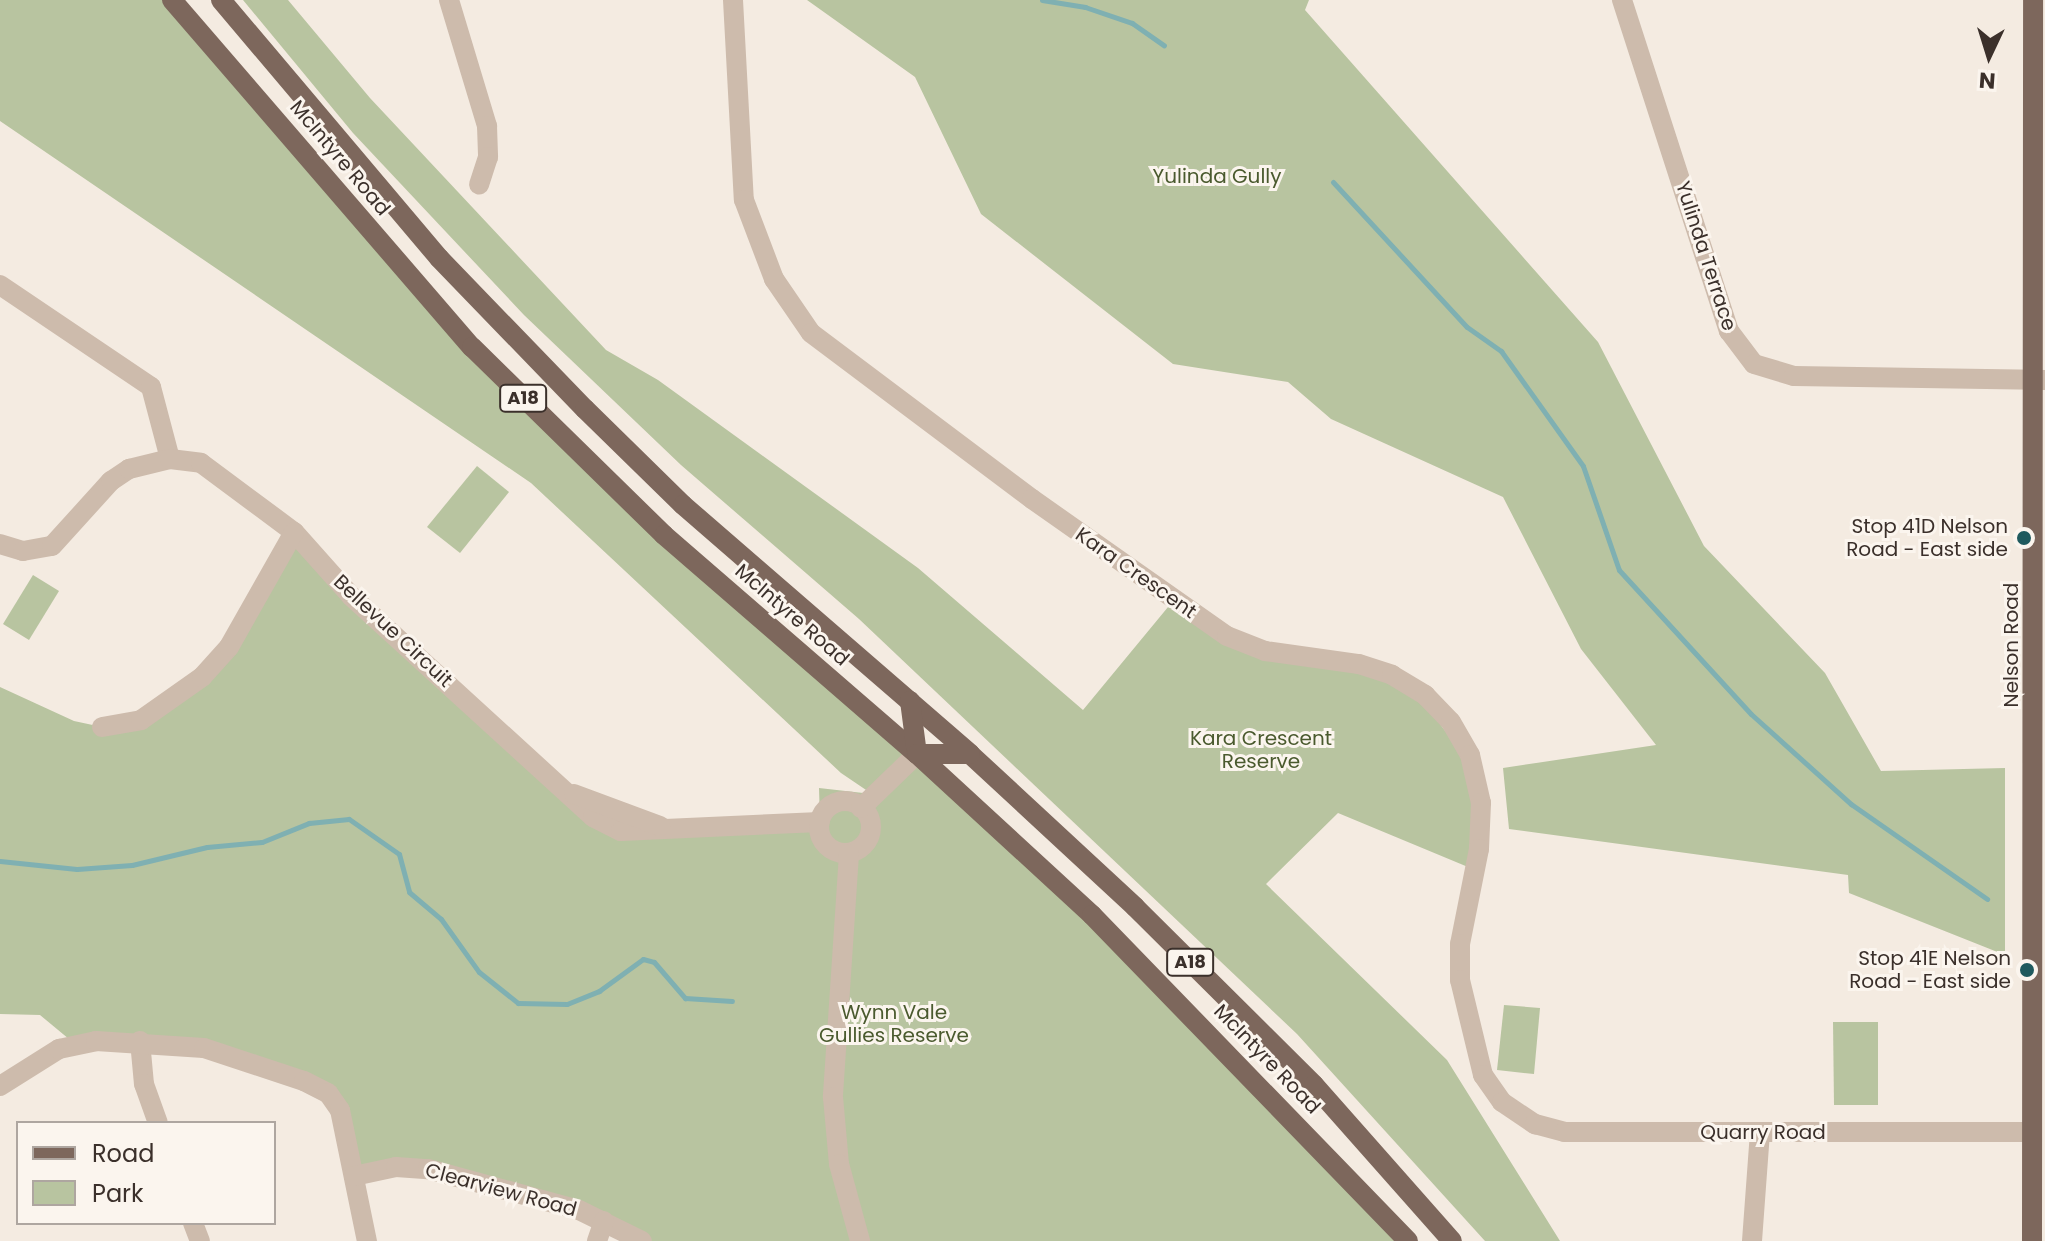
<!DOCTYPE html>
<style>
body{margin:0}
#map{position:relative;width:2045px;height:1241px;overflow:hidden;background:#f4ebe1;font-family:Poppins,sans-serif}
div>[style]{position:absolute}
.green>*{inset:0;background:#b8c4a0}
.stream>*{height:5px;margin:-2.5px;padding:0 2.5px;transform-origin:2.5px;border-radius:2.5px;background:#7fb0b2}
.minor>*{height:20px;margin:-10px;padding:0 10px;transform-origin:10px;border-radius:10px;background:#cdbbac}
.minor>.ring{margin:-10px;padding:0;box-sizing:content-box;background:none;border:20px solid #cdbbac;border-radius:50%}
.major>*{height:20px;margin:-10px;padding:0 10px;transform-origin:10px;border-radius:10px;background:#7d675c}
.dots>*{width:22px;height:22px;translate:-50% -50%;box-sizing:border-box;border:4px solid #fbf5ee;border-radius:50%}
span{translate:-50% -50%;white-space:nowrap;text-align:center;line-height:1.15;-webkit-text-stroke:6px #fbf5ee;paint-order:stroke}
.shield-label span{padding:2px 6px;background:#fbf5ee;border:2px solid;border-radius:6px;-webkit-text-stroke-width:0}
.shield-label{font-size:18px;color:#3b302b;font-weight:700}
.street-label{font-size:20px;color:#3b302b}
.park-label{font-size:20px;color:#4a5a2e}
.poi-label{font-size:20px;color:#3b302b}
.right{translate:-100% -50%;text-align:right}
.legend{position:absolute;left:16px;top:1121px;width:260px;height:104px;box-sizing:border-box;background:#fbf5ee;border:2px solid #aea6a0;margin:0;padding:10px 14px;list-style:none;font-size:24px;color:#3b302b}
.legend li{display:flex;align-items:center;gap:16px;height:40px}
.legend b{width:40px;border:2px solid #aea6a0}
.north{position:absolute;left:1949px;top:16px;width:80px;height:80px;-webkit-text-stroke:6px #fbf5ee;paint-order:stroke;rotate:184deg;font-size:22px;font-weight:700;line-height:32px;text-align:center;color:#3b302b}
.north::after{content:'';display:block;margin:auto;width:28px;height:36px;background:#3b302b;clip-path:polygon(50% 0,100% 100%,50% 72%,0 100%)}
</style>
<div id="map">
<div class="green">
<div style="clip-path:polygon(0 0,172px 0,472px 347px,917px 754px,1408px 1241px,642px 1241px,428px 1169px,354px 1176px,340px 1110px,232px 1055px,75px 1044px,40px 1015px,0 1014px,0 687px,74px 721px,102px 727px,141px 720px,202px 677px,294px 532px,570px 792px,668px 828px,820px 822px,819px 788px,872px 794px,841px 773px,531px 483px,0 121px)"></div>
<div style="clip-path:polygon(243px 0,288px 0,370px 98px,606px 350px,658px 380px,918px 568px,1083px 710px,1173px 601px,1227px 636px,1410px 684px,1476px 772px,1468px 867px,1338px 813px,1266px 884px,1447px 1060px,1560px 1241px,1485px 1241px,1297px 1034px,859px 619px,681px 465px,524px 315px,353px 133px)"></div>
<div style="clip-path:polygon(807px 0,1309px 0,1305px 10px,1598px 342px,1704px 546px,1825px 673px,1881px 771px,2005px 768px,2005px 955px,1849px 893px,1848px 875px,1509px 829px,1503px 768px,1656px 745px,1581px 649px,1503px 497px,1331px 419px,1288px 382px,1173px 364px,981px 214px,915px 77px)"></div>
<div style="clip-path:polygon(477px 466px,509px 492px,460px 553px,427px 527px)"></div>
<div style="clip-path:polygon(33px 575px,59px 591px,29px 640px,3px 624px)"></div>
<div style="clip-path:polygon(1504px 1005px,1540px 1008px,1534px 1074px,1497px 1070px)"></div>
<div style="clip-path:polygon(1833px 1022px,1878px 1022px,1878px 1105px,1834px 1105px)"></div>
</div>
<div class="stream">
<div style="left:1042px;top:0;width:44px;rotate:9.2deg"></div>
<div style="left:1085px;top:7px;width:50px;rotate:18.8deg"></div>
<div style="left:1132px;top:23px;width:39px;rotate:35deg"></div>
<div style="left:1333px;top:182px;width:197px;rotate:47.3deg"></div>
<div style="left:1467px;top:327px;width:42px;rotate:35.2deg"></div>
<div style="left:1501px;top:351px;width:141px;rotate:54.5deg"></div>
<div style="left:1583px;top:466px;width:110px;rotate:70.9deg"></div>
<div style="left:1619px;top:570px;width:195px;rotate:47.5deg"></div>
<div style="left:1751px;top:714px;width:135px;rotate:42deg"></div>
<div style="left:1851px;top:804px;width:166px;rotate:34.9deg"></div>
<div style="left:0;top:861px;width:77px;rotate:5.9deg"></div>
<div style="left:77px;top:869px;width:55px;rotate:-4.2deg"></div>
<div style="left:132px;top:865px;width:77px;rotate:-13.5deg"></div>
<div style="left:207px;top:847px;width:55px;rotate:-5.2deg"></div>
<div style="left:262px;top:842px;width:51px;rotate:-22deg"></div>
<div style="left:309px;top:823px;width:40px;rotate:-5.7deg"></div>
<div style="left:349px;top:819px;width:61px;rotate:35deg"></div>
<div style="left:399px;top:854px;width:39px;rotate:75deg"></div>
<div style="left:409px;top:892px;width:42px;rotate:40.2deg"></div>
<div style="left:441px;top:919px;width:65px;rotate:54.4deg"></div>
<div style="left:479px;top:972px;width:50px;rotate:38.5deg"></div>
<div style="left:518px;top:1003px;width:49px;rotate:1.2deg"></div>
<div style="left:567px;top:1004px;width:35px;rotate:-22deg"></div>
<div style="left:599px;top:991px;width:54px;rotate:-36deg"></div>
<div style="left:643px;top:959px;width:11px;rotate:15deg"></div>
<div style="left:654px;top:962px;width:48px;rotate:49.3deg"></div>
<div style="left:685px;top:998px;width:47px;rotate:3.7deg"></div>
</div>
<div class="minor">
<div style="left:449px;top:0;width:132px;rotate:73.2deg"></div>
<div style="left:487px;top:126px;width:31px;rotate:88deg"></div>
<div style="left:488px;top:157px;width:29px;rotate:108deg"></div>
<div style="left:733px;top:0;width:200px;rotate:86.9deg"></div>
<div style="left:744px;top:200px;width:85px;rotate:69.2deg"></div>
<div style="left:774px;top:279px;width:65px;rotate:55.6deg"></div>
<div style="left:811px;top:333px;width:276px;rotate:36.9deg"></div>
<div style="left:1032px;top:499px;width:238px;rotate:35.1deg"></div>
<div style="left:1227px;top:636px;width:41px;rotate:21.5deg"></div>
<div style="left:1265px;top:651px;width:95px;rotate:7.9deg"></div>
<div style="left:1359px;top:664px;width:35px;rotate:18deg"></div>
<div style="left:1392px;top:675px;width:39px;rotate:31deg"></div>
<div style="left:1425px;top:695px;width:37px;rotate:46deg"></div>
<div style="left:1451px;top:722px;width:38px;rotate:60deg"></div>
<div style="left:1470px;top:755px;width:49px;rotate:77.1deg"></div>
<div style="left:1481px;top:803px;width:46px;rotate:92.5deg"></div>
<div style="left:1479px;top:849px;width:97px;rotate:101.3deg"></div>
<div style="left:1460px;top:944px;width:36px;rotate:90deg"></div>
<div style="left:1460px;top:980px;width:98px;rotate:76.4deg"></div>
<div style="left:1483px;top:1075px;width:33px;rotate:55deg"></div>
<div style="left:1502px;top:1102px;width:40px;rotate:34deg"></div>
<div style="left:1535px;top:1124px;width:30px;rotate:15deg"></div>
<div style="left:1564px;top:1132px;width:467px"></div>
<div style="left:1622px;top:0;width:348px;rotate:72.1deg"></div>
<div style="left:1729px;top:331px;width:41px;rotate:52.9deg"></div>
<div style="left:1754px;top:364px;width:42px;rotate:16.7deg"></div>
<div style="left:1794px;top:376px;width:251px;rotate:0.9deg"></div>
<div style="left:0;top:285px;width:182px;rotate:34deg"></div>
<div style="left:151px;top:387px;width:74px;rotate:75.2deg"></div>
<div style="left:0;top:544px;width:24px;rotate:17deg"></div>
<div style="left:23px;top:551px;width:29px;rotate:-10deg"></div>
<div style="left:52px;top:546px;width:88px;rotate:-47.8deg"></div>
<div style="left:111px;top:481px;width:22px;rotate:-34deg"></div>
<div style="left:129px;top:469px;width:42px;rotate:-13.7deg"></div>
<div style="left:170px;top:459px;width:31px;rotate:7deg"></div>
<div style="left:201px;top:463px;width:116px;rotate:36.6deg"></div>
<div style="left:294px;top:532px;width:86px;rotate:48.3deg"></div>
<div style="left:351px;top:596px;width:328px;rotate:42.4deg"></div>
<div style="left:593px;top:817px;width:31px;rotate:27deg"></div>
<div style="left:621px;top:831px;width:199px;rotate:-2.6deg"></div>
<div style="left:102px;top:727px;width:40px;rotate:-10deg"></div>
<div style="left:141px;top:720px;width:75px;rotate:-35.2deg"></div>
<div style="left:202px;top:677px;width:40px;rotate:-48deg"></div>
<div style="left:229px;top:647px;width:132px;rotate:-60.5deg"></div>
<div style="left:574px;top:794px;width:92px;rotate:20.4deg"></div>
<div class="ring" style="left:819px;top:801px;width:32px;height:32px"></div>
<div style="left:861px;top:808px;width:78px;rotate:-44deg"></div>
<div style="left:849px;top:854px;width:244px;rotate:93.8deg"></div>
<div style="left:833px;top:1097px;width:67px;rotate:84.9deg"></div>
<div style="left:839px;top:1164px;width:80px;rotate:74.7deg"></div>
<div style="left:140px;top:1041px;width:43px;rotate:84.7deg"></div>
<div style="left:144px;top:1084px;width:41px;rotate:70.3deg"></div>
<div style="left:0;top:1086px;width:70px;rotate:-32.1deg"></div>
<div style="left:59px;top:1049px;width:38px;rotate:-12deg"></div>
<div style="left:96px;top:1041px;width:108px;rotate:3.7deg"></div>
<div style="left:204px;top:1048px;width:105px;rotate:18.3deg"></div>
<div style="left:304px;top:1081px;width:27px;rotate:27deg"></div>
<div style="left:328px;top:1093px;width:21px;rotate:55deg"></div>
<div style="left:340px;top:1110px;width:134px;rotate:78.4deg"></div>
<div style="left:354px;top:1176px;width:43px;rotate:-12.1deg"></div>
<div style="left:396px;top:1167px;width:32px;rotate:4deg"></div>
<div style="left:428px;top:1169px;width:156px;rotate:15.2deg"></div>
<div style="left:579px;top:1210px;width:70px;rotate:26.2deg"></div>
<div style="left:193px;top:1223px;width:19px;rotate:69deg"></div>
<div style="left:597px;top:1241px;width:21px;rotate:-71deg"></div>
<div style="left:1752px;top:1241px;width:109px;rotate:-85.8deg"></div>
</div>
<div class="major">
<div style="left:172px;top:0;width:459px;rotate:49.2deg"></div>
<div style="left:472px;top:347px;width:269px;rotate:44.4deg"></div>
<div style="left:664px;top:535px;width:335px;rotate:40.9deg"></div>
<div style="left:917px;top:754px;width:238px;rotate:42.6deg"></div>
<div style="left:1092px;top:915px;width:454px;rotate:45.9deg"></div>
<div style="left:221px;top:0;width:338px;rotate:49.8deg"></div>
<div style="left:439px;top:258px;width:210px;rotate:46deg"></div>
<div style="left:585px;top:409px;width:137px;rotate:44.4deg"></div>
<div style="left:683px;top:505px;width:380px;rotate:40.9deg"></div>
<div style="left:970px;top:754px;width:225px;rotate:42.8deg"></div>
<div style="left:1135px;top:907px;width:252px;rotate:44.8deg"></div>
<div style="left:1314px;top:1085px;width:208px;rotate:48.5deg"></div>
<div style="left:910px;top:701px;width:53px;rotate:82.5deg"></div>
<div style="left:917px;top:754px;width:53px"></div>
<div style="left:2032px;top:1241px;width:1241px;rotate:-89.95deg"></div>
</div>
<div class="dots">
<div style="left:2024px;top:538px;background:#1f5a5e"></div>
<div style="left:2027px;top:970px;background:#1f5a5e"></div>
</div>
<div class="shield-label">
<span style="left:523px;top:398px">A18</span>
<span style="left:1190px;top:962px">A18</span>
</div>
<div class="street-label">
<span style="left:340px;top:158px;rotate:50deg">McIntyre Road</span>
<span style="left:1706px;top:256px;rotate:72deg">Yulinda Terrace</span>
<span style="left:1136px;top:573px;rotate:35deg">Kara Crescent</span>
<span style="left:792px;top:615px;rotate:41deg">McIntyre Road</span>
<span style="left:393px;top:631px;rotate:43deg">Bellevue Circuit</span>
<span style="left:2011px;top:645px;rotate:-90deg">Nelson Road</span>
<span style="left:1267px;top:1059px;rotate:46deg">McIntyre Road</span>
<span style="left:1763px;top:1132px">Quarry Road</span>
<span style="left:501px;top:1190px;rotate:15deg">Clearview Road</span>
</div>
<div class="park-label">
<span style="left:1217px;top:176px">Yulinda Gully</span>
<span style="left:1261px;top:750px">Kara Crescent<br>Reserve</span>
<span style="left:894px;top:1024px">Wynn Vale<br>Gullies Reserve</span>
</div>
<div class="poi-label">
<span class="right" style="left:2008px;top:538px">Stop 41D Nelson<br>Road - East side</span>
<span class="right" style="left:2011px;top:970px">Stop 41E Nelson<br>Road - East side</span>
</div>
<ul class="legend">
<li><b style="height:10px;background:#7d675c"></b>Road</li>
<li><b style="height:22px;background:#b8c4a0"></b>Park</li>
</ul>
<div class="north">N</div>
</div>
